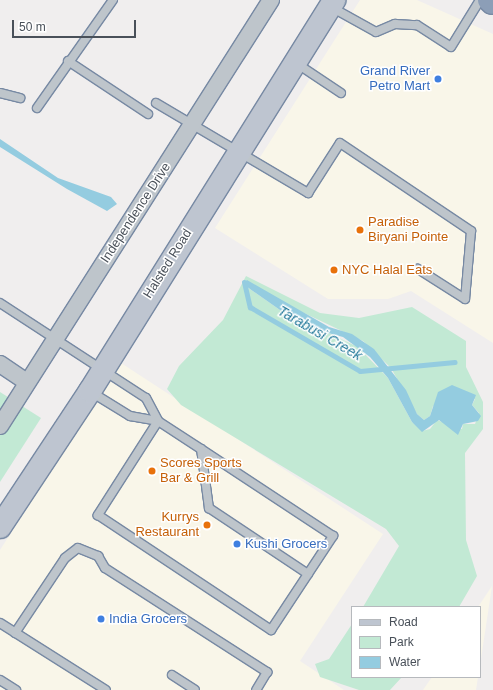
<!DOCTYPE html>
<style>
body{margin:0}
#map{position:relative;width:493px;height:690px;overflow:hidden;background:#f0eeee;font-family:Helvetica,sans-serif}
div>[style]{position:absolute}
.commercial>*{inset:0;background:#f9f6e9}
.green>*{inset:0;background:#c2e9d4}
.water>*{inset:0;background:#94cce0}
.stream>*{height:5px;margin:-2.5px;padding:0 2.5px;transform-origin:2.5px;border-radius:2.5px;background:#94cce0}
.roads{filter:drop-shadow(1px 0 #7789a3) drop-shadow(-1px 0 #7789a3) drop-shadow(0 1px #7789a3) drop-shadow(0 -1px #7789a3)}
.lane>*{height:8px;margin:-4px;padding:0 4px;transform-origin:4px;border-radius:4px;background:#bec5cb}
.street>*{height:16px;margin:-8px;padding:0 8px;transform-origin:8px;border-radius:8px;background:#bec5cb}
.secondary>*{height:22px;margin:-11px;padding:0 11px;transform-origin:11px;border-radius:11px;background:#bec5d0}
.highway>*{height:22px;margin:-11px;padding:0 11px;transform-origin:11px;border-radius:11px;background:#8c9eb7}
.dots>*{width:11px;height:11px;translate:-50% -50%;box-sizing:border-box;border:2px solid #fff;border-radius:50%}
span{translate:-50% -50%;white-space:nowrap;text-align:center;line-height:1.15;-webkit-text-stroke:3px #fff;paint-order:stroke}
.shop-label{font-size:13px;color:#366cbe}
.right{translate:-100% -50%;text-align:right}
.left{translate:0 -50%;text-align:left}
.street-label{font-size:13px;color:#495059}
.food-label{font-size:13px;color:#c56008}
.water-label{font-size:14px;color:#1e7697;font-style:italic}
.legend{position:absolute;left:351px;top:606px;width:130px;height:72px;box-sizing:border-box;background:#fff;border:1px solid #b6b9bd;margin:0;padding:5px 7px;list-style:none;font-size:12px;color:#495059}
.legend li{display:flex;align-items:center;gap:8px;height:20px}
.legend b{width:20px;border:1px solid #b6b9bd}
.scale{position:absolute;left:12px;top:20px;width:124px;height:18px;box-sizing:border-box;border:2px solid #495059;border-top:0;padding-left:5px;font-size:12px;line-height:14px;white-space:nowrap;color:#495059;-webkit-text-stroke:3px #fff;paint-order:stroke}
</style>
<div id="map">
<div class="commercial">
<div style="clip-path:polygon(360px 0,417px 0,493px 34px,493px 343px,411px 291px,388px 299px,328px 299px,215px 228px)"></div>
<div style="clip-path:polygon(121px 363px,383px 534px,300px 661px,344px 690px,0 690px,0 550px)"></div>
<div style="clip-path:polygon(492px 586px,480px 665px,478px 607px)"></div>
<div style="clip-path:polygon(432px 677px,478px 677px,476px 690px,423px 690px)"></div>
</div>
<div class="green">
<div style="clip-path:polygon(evenodd,246px 276px,320px 313px,359px 318px,412px 307px,466px 341px,466px 367px,483px 402px,483px 429px,465px 453px,466px 540px,477px 576px,459px 607px,363px 607px,399px 546px,386px 529px,181px 405px,167px 389px,179px 366px,223px 320px,246px 276px,243px 284px,363px 341px,391px 368px,417px 414px,424px 420px,430px 416px,433px 406px,475px 399px,472px 405px,479px 413px,475px 424px,463px 424px,462px 429px,437px 420px,430px 429px,422px 431px,412px 422px,388px 378px,358px 347px,280px 310px,243px 284px)"></div>
<div style="clip-path:polygon(0 392px,41px 418px,0 482px)"></div>
<div style="clip-path:polygon(352px 624px,352px 677px,402px 677px,390px 690px,359px 690px,320px 677px,315px 664px,329px 659px)"></div>
</div>
<div class="water">
<div style="clip-path:polygon(0 139px,58px 178px,111px 197px,117px 204px,107px 211px,67px 189px,0 147px)"></div>
<div style="clip-path:polygon(247px 280px,329px 327px,352px 334px,374px 349px,406px 390px,417px 414px,424px 420px,430px 416px,438px 392px,452px 385px,476px 395px,472px 405px,481px 416px,478px 421px,463px 424px,458px 435px,439px 420px,422px 432px,412px 422px,388px 378px,370px 357px,343px 337px,317px 330px,304px 319px,280px 310px,243px 284px)"></div>
</div>
<div class="stream">
<div style="left:244px;top:282px;width:26px;rotate:77deg"></div>
<div style="left:250px;top:307px;width:127px;rotate:30.2deg"></div>
<div style="left:360px;top:371px;width:95px;rotate:-5.4deg"></div>
</div>
<div class="roads">
<div class="lane">
<div style="left:331px;top:7px;width:51px;rotate:29.1deg"></div>
<div style="left:376px;top:32px;width:21px;rotate:-23deg"></div>
<div style="left:395px;top:24px;width:22px;rotate:3deg"></div>
<div style="left:417px;top:25px;width:40px;rotate:32.9deg"></div>
<div style="left:451px;top:47px;width:55px;rotate:-58.3deg"></div>
<div style="left:68px;top:61px;width:96px;rotate:33.5deg"></div>
<div style="left:296px;top:63px;width:54px;rotate:33.7deg"></div>
<div style="left:0;top:93px;width:21px;rotate:14deg"></div>
<div style="left:156px;top:103px;width:177px;rotate:30.6deg"></div>
<div style="left:308px;top:193px;width:59px;rotate:-57.4deg"></div>
<div style="left:340px;top:143px;width:158px;rotate:33.9deg"></div>
<div style="left:471px;top:231px;width:68px;rotate:95deg"></div>
<div style="left:465px;top:299px;width:56px;rotate:-147.4deg"></div>
<div style="left:37px;top:108px;width:132px;rotate:-54.9deg"></div>
<div style="left:0;top:303px;width:174px;rotate:33.1deg"></div>
<div style="left:146px;top:398px;width:26px;rotate:62deg"></div>
<div style="left:91px;top:392px;width:46px;rotate:31.6deg"></div>
<div style="left:130px;top:416px;width:28px;rotate:10deg"></div>
<div style="left:158px;top:421px;width:51px;rotate:33.1deg"></div>
<div style="left:158px;top:421px;width:112px;rotate:122.6deg"></div>
<div style="left:98px;top:515px;width:208px;rotate:33.6deg"></div>
<div style="left:271px;top:630px;width:113px;rotate:-56.6deg"></div>
<div style="left:333px;top:536px;width:158px;rotate:-146.6deg"></div>
<div style="left:201px;top:449px;width:60px;rotate:82.3deg"></div>
<div style="left:209px;top:508px;width:119px;rotate:33.7deg"></div>
<div style="left:0;top:623px;width:125px;rotate:32.3deg"></div>
<div style="left:15px;top:633px;width:90px;rotate:-56.3deg"></div>
<div style="left:65px;top:558px;width:16px;rotate:-38deg"></div>
<div style="left:78px;top:548px;width:22px;rotate:22deg"></div>
<div style="left:98px;top:556px;width:14px;rotate:60deg"></div>
<div style="left:105px;top:568px;width:193px;rotate:32.7deg"></div>
<div style="left:267px;top:672px;width:21px;rotate:121deg"></div>
<div style="left:172px;top:675px;width:27px;rotate:33deg"></div>
<div style="left:0;top:680px;width:19px;rotate:32deg"></div>
</div>
<div class="street">
<div style="left:0;top:364px;width:32px;rotate:34deg"></div>
<div style="left:0;top:426px;width:505px;rotate:-57.54deg"></div>
</div>
<div class="secondary">
<div style="left:0;top:527px;width:163px;rotate:-56.5deg"></div>
<div style="left:90px;top:391px;width:461px;rotate:-58deg"></div>
</div>
<div class="highway">
<div style="left:489px;top:0;width:4px;rotate:45deg"></div>
</div>
</div>
<div class="dots">
<div style="left:438px;top:79px;background:#3f7fe0"></div>
<div style="left:360px;top:230px;background:#e8710a"></div>
<div style="left:334px;top:270px;background:#e8710a"></div>
<div style="left:152px;top:471px;background:#e8710a"></div>
<div style="left:207px;top:525px;background:#e8710a"></div>
<div style="left:237px;top:544px;background:#3f7fe0"></div>
<div style="left:101px;top:619px;background:#3f7fe0"></div>
</div>
<div class="shop-label">
<span class="right" style="left:430px;top:79px">Grand River<br>Petro Mart</span>
<span class="left" style="left:245px;top:544px">Kushi Grocers</span>
<span class="left" style="left:109px;top:619px">India Grocers</span>
</div>
<div class="street-label">
<span style="left:136px;top:213px;rotate:-57deg">Independence Drive</span>
<span style="left:168px;top:264px;rotate:-58deg">Halsted Road</span>
</div>
<div class="food-label">
<span class="left" style="left:368px;top:230px">Paradise<br>Biryani Pointe</span>
<span class="left" style="left:342px;top:270px">NYC Halal Eats</span>
<span class="left" style="left:160px;top:471px">Scores Sports<br>Bar &amp; Grill</span>
<span class="right" style="left:199px;top:525px">Kurrys<br>Restaurant</span>
</div>
<div class="water-label">
<span style="left:320px;top:333px;rotate:30deg">Tarabusi Creek</span>
</div>
<ul class="legend">
<li><b style="height:5px;background:#bec5d0"></b>Road</li>
<li><b style="height:11px;background:#c2e9d4"></b>Park</li>
<li><b style="height:11px;background:#94cce0"></b>Water</li>
</ul>
<div class="scale">50 m</div>
</div>
